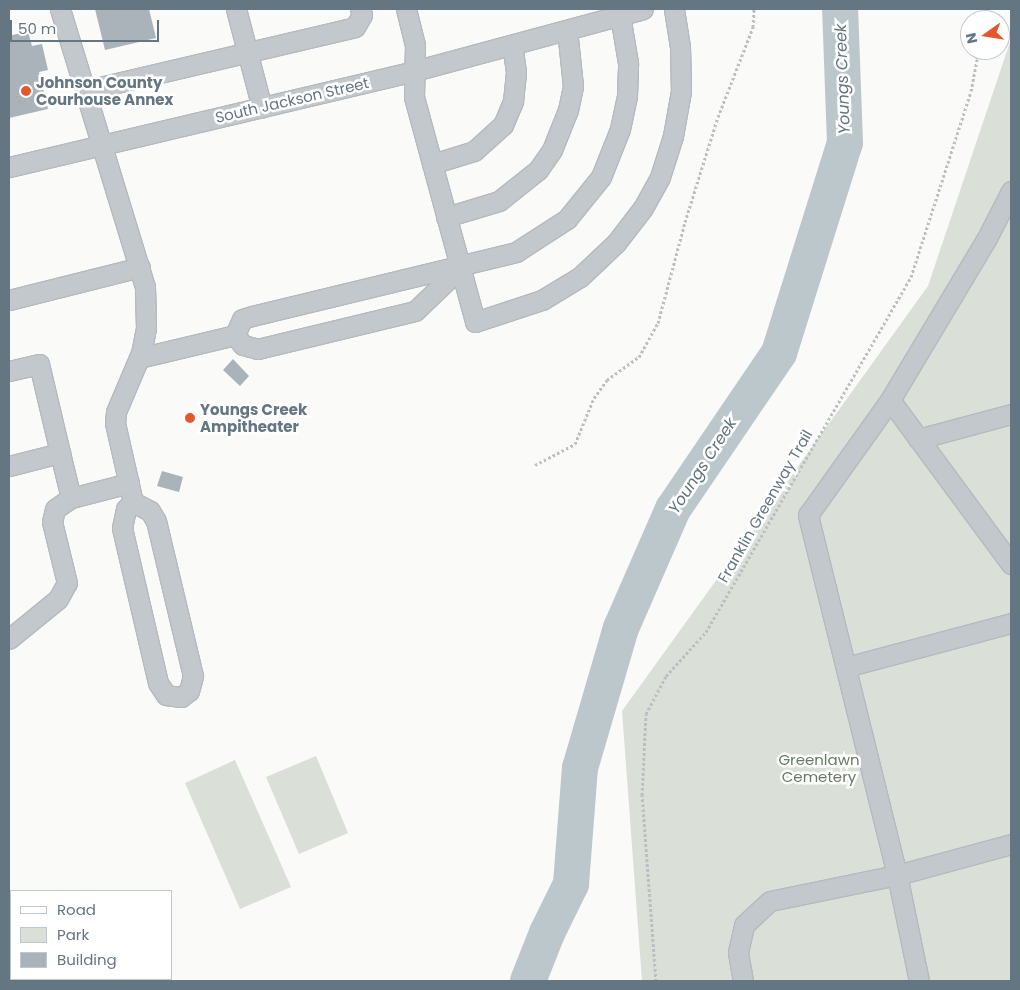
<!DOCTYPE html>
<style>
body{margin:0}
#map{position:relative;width:1020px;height:990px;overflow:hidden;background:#fafaf8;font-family:Poppins,sans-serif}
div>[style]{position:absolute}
.green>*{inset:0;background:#dadfd7}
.river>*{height:36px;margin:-18px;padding:0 18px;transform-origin:18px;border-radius:18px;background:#bbc7cb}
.building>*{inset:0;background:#aab3b9}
.path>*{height:3px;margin-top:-1.5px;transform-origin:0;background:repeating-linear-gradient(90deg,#bbbfc2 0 2.5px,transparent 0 5px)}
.roads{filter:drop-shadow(1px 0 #b5babe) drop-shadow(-1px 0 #b5babe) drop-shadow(0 1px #b5babe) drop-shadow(0 -1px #b5babe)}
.minor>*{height:19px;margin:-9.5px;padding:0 9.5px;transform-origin:9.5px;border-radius:9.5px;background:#c3c8cc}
.major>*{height:24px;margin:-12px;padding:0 12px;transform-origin:12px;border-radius:12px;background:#fff}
.dots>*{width:14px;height:14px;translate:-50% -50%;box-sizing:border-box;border:2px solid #fff;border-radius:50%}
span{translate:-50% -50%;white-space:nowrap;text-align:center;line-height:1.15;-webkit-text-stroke:5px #fff;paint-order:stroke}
.poi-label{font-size:15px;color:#657683;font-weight:700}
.left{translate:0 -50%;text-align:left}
.street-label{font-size:15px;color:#657683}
.park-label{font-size:15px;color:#687a64}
.water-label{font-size:16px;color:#60757c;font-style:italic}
.frame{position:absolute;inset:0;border:10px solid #657683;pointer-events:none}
.legend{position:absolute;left:10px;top:890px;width:162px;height:90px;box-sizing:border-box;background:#fff;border:1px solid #c1c8cd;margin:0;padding:6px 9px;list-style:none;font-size:15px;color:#657683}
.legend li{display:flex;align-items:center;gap:10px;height:25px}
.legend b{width:25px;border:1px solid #c1c8cd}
.north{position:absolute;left:960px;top:10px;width:50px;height:50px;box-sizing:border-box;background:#fff;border:1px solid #c1c8cd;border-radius:50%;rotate:257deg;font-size:14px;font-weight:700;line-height:20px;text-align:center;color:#657683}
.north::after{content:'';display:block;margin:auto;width:18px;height:22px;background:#e4572e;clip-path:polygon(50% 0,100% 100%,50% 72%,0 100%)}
.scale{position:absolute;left:10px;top:20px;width:149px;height:22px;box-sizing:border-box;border:2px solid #657683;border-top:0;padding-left:6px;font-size:15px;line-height:18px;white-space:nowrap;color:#657683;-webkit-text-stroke:4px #fff;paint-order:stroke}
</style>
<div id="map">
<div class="green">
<div style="clip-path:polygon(1011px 39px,1011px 981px,642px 981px,622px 711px,928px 286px)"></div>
<div style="clip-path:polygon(316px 756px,348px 833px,299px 854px,266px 777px)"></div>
<div style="clip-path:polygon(235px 760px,291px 887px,240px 909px,185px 783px)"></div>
</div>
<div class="river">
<div style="left:528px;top:981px;width:52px;rotate:-68.4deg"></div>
<div style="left:547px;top:933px;width:55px;rotate:-63.9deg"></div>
<div style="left:571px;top:884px;width:116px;rotate:-85.6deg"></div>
<div style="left:580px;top:768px;width:146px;rotate:-73.7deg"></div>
<div style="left:621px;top:628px;width:130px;rotate:-66.4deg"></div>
<div style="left:673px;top:509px;width:189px;rotate:-55.8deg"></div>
<div style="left:779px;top:353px;width:220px;rotate:-72.6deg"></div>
<div style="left:845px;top:143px;width:134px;rotate:-92.1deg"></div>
</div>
<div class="building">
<div style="clip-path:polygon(95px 9px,149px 9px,156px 38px,105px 50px)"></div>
<div style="clip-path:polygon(28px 31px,32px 46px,42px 44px,48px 70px,39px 72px,48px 109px,9px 118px,9px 36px)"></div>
<div style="clip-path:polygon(233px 359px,249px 376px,240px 386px,223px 370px)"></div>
<div style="clip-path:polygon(162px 471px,183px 477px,179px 492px,157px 486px)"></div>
</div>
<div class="path">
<div style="left:985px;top:20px;width:11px;rotate:-80deg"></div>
<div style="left:535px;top:465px;width:45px;rotate:-27.7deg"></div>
<div style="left:575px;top:444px;width:50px;rotate:-67.6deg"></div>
<div style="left:594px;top:398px;width:22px;rotate:-54deg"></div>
<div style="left:607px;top:380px;width:39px;rotate:-36deg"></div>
<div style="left:639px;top:357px;width:39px;rotate:-61deg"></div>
<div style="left:658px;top:323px;width:105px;rotate:-75deg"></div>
<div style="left:685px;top:222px;width:110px;rotate:-72.6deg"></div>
<div style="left:718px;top:117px;width:97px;rotate:-68.7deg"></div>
<div style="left:753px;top:27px;width:18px;rotate:-87deg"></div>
<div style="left:656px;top:981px;width:187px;rotate:-94.3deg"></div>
<div style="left:642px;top:795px;width:81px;rotate:-87.2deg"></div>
<div style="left:646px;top:714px;width:43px;rotate:-62.2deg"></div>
<div style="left:666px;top:676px;width:59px;rotate:-47.7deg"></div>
<div style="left:706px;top:632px;width:410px;rotate:-60deg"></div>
<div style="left:911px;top:277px;width:195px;rotate:-72.1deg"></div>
<div style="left:971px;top:91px;width:42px;rotate:-79deg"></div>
</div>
<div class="roads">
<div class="minor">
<div style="left:60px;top:9px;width:291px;rotate:73deg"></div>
<div style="left:145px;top:287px;width:41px;rotate:88.6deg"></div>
<div style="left:146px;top:328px;width:25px;rotate:101deg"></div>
<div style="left:141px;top:353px;width:64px;rotate:113deg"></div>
<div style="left:116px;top:412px;width:11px;rotate:95deg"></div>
<div style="left:115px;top:423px;width:81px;rotate:77.2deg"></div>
<div style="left:133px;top:502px;width:10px;rotate:135deg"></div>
<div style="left:126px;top:509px;width:19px;rotate:102deg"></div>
<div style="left:122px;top:528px;width:159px;rotate:76.9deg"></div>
<div style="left:158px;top:683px;width:14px;rotate:56deg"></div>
<div style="left:166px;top:695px;width:15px;rotate:8deg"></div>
<div style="left:181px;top:697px;width:10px;rotate:-37deg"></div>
<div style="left:189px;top:691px;width:16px;rotate:-75deg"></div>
<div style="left:193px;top:676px;width:159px;rotate:-103.4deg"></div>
<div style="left:156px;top:521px;width:12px;rotate:-121deg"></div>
<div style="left:150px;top:511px;width:19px;rotate:-152deg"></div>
<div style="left:236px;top:9px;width:102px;rotate:75.3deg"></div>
<div style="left:406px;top:9px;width:37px;rotate:76deg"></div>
<div style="left:415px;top:45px;width:52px;rotate:91.1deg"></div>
<div style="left:414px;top:97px;width:233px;rotate:74.8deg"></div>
<div style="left:475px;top:322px;width:71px;rotate:-18.2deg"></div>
<div style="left:542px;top:300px;width:44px;rotate:-31.2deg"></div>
<div style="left:580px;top:277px;width:50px;rotate:-43.4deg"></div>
<div style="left:616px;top:243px;width:44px;rotate:-52.4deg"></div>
<div style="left:643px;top:208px;width:35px;rotate:-61deg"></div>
<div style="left:660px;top:177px;width:43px;rotate:-72.4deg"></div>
<div style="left:673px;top:136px;width:46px;rotate:-79.9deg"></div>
<div style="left:681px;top:91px;width:44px;rotate:-91.3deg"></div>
<div style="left:680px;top:47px;width:38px;rotate:-99deg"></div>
<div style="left:87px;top:90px;width:275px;rotate:-13.2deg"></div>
<div style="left:355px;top:27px;width:14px;rotate:-60deg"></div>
<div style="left:362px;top:15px;width:6px;rotate:-108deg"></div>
<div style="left:432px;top:164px;width:44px;rotate:-17.2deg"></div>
<div style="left:474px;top:151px;width:39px;rotate:-42deg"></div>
<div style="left:503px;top:125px;width:26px;rotate:-67deg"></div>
<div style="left:513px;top:101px;width:29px;rotate:-84deg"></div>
<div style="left:516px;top:72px;width:27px;rotate:-98deg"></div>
<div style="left:9px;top:167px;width:416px;rotate:-13.3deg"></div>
<div style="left:414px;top:71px;width:237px;rotate:-15.1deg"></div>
<div style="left:446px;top:217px;width:55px;rotate:-16.8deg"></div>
<div style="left:499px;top:201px;width:50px;rotate:-38.5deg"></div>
<div style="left:538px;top:170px;width:24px;rotate:-55deg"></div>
<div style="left:552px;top:150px;width:43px;rotate:-68.2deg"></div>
<div style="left:568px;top:110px;width:25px;rotate:-78deg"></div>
<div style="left:573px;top:86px;width:56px;rotate:-96.1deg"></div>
<div style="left:460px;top:268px;width:62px;rotate:136.3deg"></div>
<div style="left:415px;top:311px;width:162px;rotate:166.4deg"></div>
<div style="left:258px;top:349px;width:16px;rotate:-165deg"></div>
<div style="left:243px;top:345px;width:13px;rotate:-129deg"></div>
<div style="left:235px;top:335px;width:17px;rotate:-66deg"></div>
<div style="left:242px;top:319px;width:10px;rotate:-17deg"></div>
<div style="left:252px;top:316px;width:272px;rotate:-13.6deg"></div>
<div style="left:516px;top:252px;width:61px;rotate:-32.9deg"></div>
<div style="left:567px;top:219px;width:54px;rotate:-51deg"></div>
<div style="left:601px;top:177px;width:52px;rotate:-68.4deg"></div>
<div style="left:620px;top:129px;width:34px;rotate:-78deg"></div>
<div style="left:627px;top:96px;width:33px;rotate:-88deg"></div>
<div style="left:628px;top:63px;width:55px;rotate:-99.5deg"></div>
<div style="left:9px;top:300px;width:135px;rotate:-14.1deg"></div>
<div style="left:139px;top:358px;width:99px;rotate:-13.5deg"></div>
<div style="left:9px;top:371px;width:31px;rotate:-13deg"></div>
<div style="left:39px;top:364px;width:91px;rotate:76.7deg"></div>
<div style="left:890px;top:400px;width:204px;rotate:53.6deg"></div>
<div style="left:918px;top:439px;width:96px;rotate:-15deg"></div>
<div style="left:9px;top:466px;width:53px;rotate:-14.3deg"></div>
<div style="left:60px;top:453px;width:46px;rotate:76.3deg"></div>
<div style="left:9px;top:639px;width:63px;rotate:-39.2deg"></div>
<div style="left:58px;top:599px;width:18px;rotate:-61deg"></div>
<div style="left:67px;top:583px;width:63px;rotate:-103.8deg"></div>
<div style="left:52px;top:522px;width:13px;rotate:-77deg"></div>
<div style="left:55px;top:509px;width:19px;rotate:-35deg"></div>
<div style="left:71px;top:498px;width:60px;rotate:-14.5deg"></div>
<div style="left:846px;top:667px;width:171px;rotate:-14.9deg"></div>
<div style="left:153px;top:979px;width:2px;rotate:63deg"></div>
<div style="left:743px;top:981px;width:29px;rotate:-100deg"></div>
<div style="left:738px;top:952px;width:28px;rotate:-77deg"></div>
<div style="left:744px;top:925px;width:35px;rotate:-43deg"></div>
<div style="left:770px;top:901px;width:130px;rotate:-11.6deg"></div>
<div style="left:897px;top:875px;width:118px;rotate:-15.2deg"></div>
<div style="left:919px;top:981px;width:108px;rotate:-101.7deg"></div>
<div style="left:897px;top:875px;width:371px;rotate:-103.9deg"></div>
<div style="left:808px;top:515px;width:141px;rotate:-54.5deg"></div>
<div style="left:890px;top:400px;width:189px;rotate:-59.1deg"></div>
<div style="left:987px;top:238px;width:53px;rotate:-62.9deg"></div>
</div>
<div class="major">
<div style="left:9px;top:958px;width:7px;rotate:74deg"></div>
</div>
</div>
<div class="dots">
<div style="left:26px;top:91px;background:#e4572e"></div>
<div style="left:190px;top:418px;background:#e4572e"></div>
</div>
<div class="poi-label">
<span class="left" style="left:36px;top:91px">Johnson County<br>Courhouse Annex</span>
<span class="left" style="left:200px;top:418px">Youngs Creek<br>Ampitheater</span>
</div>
<div class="street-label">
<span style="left:292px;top:100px;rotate:-13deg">South Jackson Street</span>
<span style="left:765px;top:506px;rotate:-60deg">Franklin Greenway Trail</span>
</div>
<div class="park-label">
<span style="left:819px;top:768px">Greenlawn<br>Cemetery</span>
</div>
<div class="water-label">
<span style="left:843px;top:79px;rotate:-92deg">Youngs Creek</span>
<span style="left:703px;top:466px;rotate:-57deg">Youngs Creek</span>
</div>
<div class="frame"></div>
<ul class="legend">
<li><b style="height:6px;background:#fff"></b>Road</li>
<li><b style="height:14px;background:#dadfd7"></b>Park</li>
<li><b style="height:14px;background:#aab3b9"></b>Building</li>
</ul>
<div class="north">N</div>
<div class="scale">50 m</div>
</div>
